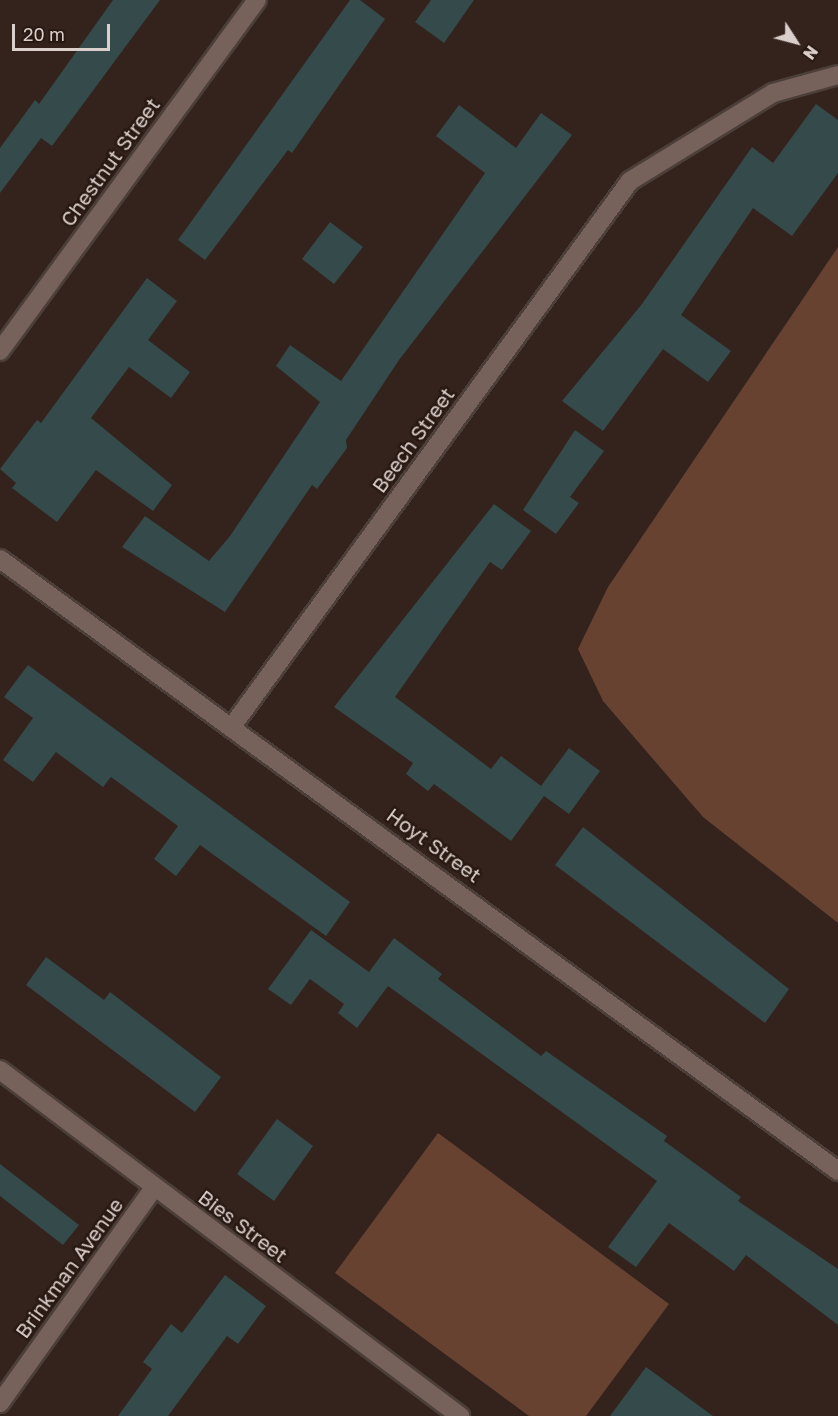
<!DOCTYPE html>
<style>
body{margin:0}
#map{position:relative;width:838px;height:1416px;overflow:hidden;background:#33231c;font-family:"Golos Text",sans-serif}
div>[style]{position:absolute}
.green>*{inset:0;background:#684231}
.building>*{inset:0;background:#344a4b}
.roads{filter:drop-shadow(2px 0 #4c3f39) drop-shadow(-2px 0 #4c3f39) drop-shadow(0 2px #4c3f39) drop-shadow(0 -2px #4c3f39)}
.lane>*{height:18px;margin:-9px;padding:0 9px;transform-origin:9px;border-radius:9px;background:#76625a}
.street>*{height:18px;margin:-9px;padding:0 9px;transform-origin:9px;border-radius:9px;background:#76625a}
span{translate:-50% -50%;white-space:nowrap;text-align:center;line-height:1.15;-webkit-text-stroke:5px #291913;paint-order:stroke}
.street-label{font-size:20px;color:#dbcfcb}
.north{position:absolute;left:766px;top:12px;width:60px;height:60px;-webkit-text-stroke:4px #291913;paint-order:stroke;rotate:126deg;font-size:16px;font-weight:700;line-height:24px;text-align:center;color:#dbcfcb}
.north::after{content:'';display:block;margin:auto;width:21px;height:27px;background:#dbcfcb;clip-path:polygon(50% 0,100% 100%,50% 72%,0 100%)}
.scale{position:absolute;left:12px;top:24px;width:98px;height:27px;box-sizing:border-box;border:3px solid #dbcfcb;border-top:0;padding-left:8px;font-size:18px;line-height:21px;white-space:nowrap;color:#dbcfcb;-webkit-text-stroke:4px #291913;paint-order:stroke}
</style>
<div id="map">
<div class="green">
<div style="clip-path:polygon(838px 247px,838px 923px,703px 817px,603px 701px,578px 649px,608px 587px)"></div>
<div style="clip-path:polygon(438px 1133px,669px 1304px,586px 1416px,529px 1416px,335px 1273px)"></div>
</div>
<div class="building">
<div style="clip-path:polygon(113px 0,160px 0,52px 146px,41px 138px,0 193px,0 148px,35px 100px,39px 104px)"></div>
<div style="clip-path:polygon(350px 0,360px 0,385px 19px,292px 153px,288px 150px,205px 260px,178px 240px)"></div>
<div style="clip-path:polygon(431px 0,474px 0,444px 43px,415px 22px)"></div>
<div style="clip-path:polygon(816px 104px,838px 120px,838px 173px,792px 236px,753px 208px,681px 315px,731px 351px,708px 382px,663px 349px,603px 431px,562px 401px,642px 304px,752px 147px,773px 163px)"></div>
<div style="clip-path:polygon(459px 105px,516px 148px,541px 113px,572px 135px,399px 360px,346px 440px,347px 448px,317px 489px,312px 485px,225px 612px,122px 547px,145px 516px,209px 561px,230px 536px,320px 402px,276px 366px,290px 345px,341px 381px,485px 173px,436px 136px)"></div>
<div style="clip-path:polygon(330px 222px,363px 247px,334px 284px,302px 259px)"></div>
<div style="clip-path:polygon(147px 278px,177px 301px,148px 340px,190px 372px,171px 398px,129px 367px,91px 418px,172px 485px,153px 511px,96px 470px,57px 522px,12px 488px,16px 483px,0 469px,37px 420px,41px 423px)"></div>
<div style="clip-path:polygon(575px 430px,604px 451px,570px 497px,579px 503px,556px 534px,523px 510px)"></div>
<div style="clip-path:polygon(494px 504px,531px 531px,502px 570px,490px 562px,395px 697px,491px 769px,501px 756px,541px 786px,569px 748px,600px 771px,569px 814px,544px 796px,511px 841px,434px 784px,428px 791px,406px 774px,413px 763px,334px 707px)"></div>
<div style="clip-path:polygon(28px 665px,350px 902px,326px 936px,200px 845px,176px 876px,154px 859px,178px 826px,111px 777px,103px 787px,56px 752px,33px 782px,3px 760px,33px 718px,4px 697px)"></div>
<div style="clip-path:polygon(583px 827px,789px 989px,765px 1023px,555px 865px)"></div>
<div style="clip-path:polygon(311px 930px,369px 972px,394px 938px,442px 974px,438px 979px,541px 1056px,546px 1051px,667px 1136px,664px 1141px,741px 1197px,738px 1201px,838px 1269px,838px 1325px,746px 1255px,734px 1271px,669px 1223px,636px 1267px,608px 1247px,657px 1181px,388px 986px,357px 1028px,338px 1013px,344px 1004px,310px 979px,291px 1005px,268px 989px)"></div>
<div style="clip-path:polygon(46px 957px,104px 1000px,110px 992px,221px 1077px,195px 1112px,26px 985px)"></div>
<div style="clip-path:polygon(277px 1119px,313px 1146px,274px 1201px,237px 1174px)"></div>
<div style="clip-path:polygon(0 1164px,79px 1225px,63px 1245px,0 1196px)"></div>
<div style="clip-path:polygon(225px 1275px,266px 1306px,238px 1344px,227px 1336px,168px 1416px,118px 1416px,152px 1369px,143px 1362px,171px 1324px,182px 1333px)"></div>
<div style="clip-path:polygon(646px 1367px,713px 1416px,610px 1416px)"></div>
</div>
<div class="roads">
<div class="lane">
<div style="left:630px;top:181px;width:168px;rotate:-31.6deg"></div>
<div style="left:773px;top:93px;width:67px;rotate:-15.5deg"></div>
</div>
<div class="street">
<div style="left:0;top:351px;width:435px;rotate:-53.8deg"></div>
<div style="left:0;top:559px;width:1038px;rotate:36.14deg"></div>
<div style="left:233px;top:725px;width:673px;rotate:-53.88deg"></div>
<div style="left:0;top:1070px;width:576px;rotate:36.95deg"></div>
<div style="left:0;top:1403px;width:264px;rotate:-54.4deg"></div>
</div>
</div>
<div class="street-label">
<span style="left:110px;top:162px;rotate:-54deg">Chestnut Street</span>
<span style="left:413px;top:440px;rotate:-54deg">Beech Street</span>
<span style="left:434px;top:845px;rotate:36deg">Hoyt Street</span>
<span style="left:243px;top:1226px;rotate:37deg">Bies Street</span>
<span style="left:69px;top:1268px;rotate:-54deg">Brinkman Avenue</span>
</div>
<div class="north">N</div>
<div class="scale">20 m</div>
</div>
